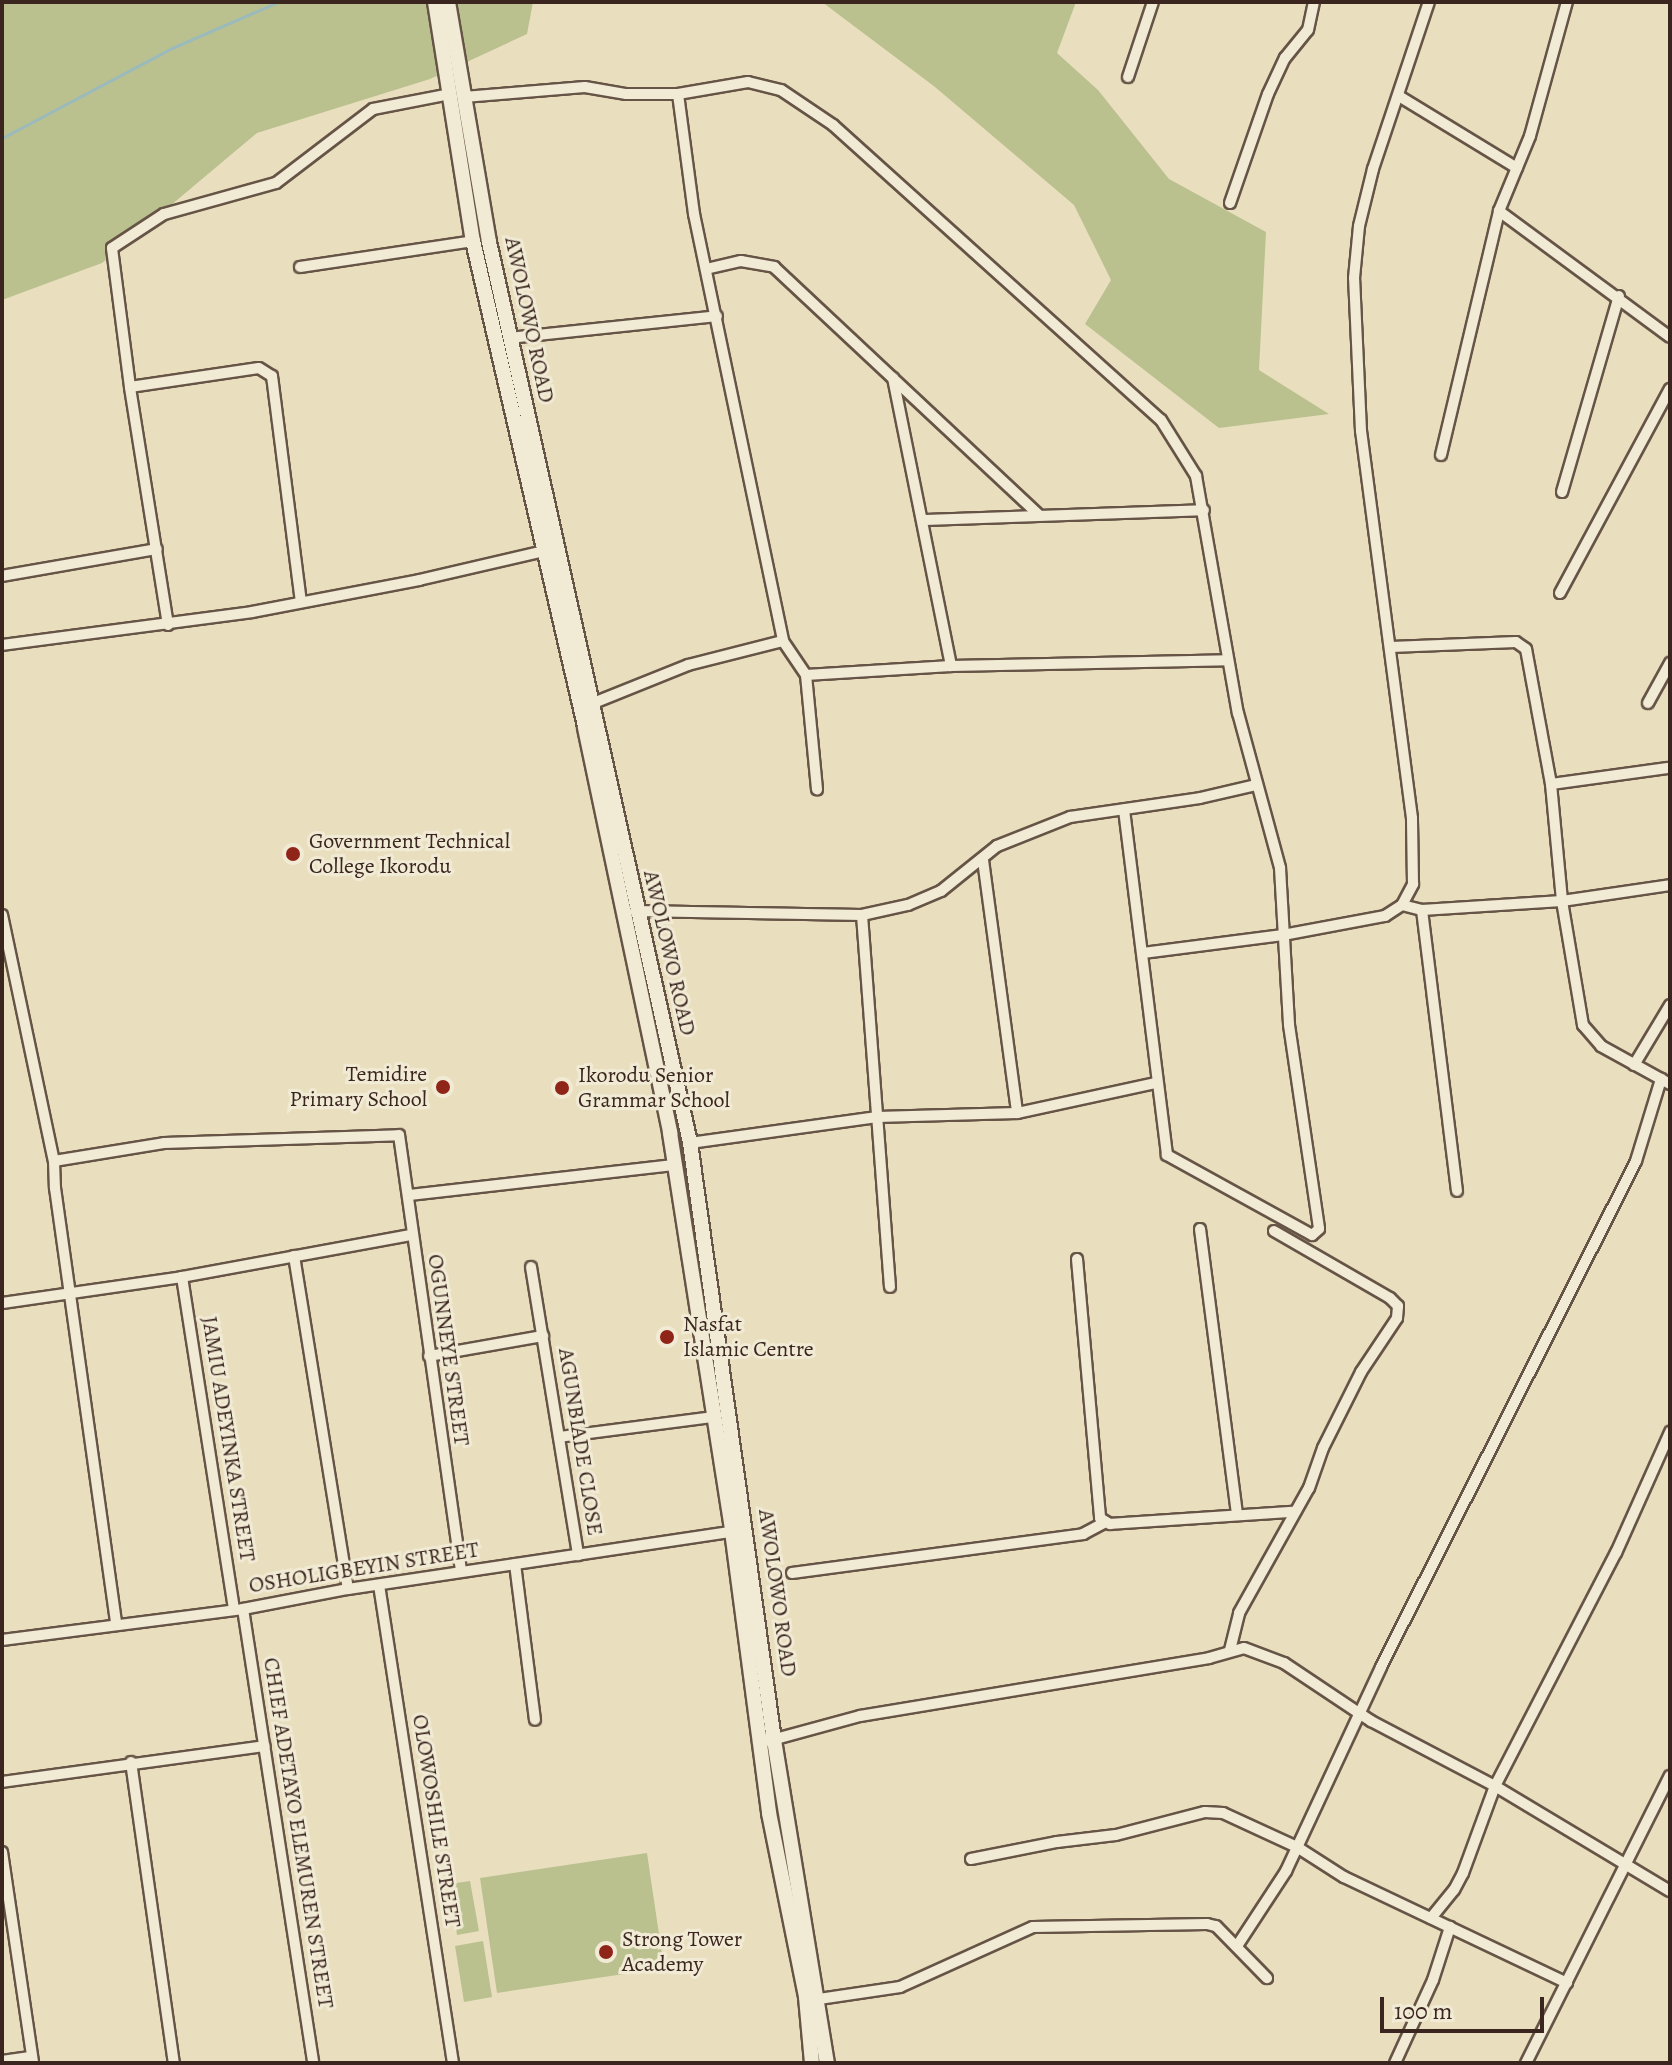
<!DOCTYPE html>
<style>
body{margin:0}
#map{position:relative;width:1672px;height:2065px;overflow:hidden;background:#e9dfbe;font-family:Alegreya,serif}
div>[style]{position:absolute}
.green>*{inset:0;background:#bac18f}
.stream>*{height:3px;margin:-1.5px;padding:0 1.5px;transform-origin:1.5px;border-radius:1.5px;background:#9bbabb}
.roads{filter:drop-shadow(2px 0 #665446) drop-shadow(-2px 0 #665446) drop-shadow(0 2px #665446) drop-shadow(0 -2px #665446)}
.minor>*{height:10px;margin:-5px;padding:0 5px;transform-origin:5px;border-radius:5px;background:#f1ead5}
.secondary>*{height:14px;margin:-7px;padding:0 7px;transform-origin:7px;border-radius:7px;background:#f1ead5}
.dots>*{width:22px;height:22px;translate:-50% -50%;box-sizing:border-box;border:4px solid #f1ead5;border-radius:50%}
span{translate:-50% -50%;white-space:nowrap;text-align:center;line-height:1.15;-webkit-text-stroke:6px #f1ead5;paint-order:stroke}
.street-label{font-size:22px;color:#3a261e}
.poi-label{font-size:22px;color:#3a261e}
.left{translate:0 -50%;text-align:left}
.right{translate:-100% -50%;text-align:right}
.frame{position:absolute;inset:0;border:4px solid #3a261e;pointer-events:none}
.scale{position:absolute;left:1380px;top:1997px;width:164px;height:36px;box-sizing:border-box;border:4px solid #3a261e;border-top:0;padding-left:10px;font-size:24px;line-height:28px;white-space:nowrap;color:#3a261e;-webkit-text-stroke:6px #f1ead5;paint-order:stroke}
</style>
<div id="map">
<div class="green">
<div style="clip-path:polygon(2px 2px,533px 2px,527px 34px,430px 79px,257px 133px,102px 263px,2px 300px)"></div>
<div style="clip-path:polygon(822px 2px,1076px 2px,1057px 53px,1098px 90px,1169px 179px,1266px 232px,1259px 370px,1329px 414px,1219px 428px,1085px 324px,1111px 280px,1074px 205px,935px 87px)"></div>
<div style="clip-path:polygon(647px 1853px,664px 1968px,497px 1993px,480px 1878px)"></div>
<div style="clip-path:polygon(470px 1881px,479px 1931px,457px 1935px,449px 1884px)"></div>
<div style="clip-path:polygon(483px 1941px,492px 1997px,464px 2002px,455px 1946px)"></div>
</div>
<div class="stream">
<div style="left:2px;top:138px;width:192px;rotate:-27.9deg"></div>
<div style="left:172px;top:48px;width:116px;rotate:-23.5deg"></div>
</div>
<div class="roads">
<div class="minor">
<div style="left:1128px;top:77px;width:79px;rotate:-71.6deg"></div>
<div style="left:678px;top:94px;width:121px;rotate:82.4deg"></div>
<div style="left:694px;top:214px;width:436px;rotate:78.2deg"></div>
<div style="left:783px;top:641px;width:41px;rotate:55.9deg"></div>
<div style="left:806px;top:675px;width:115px;rotate:84.5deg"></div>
<div style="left:1399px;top:96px;width:138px;rotate:31.4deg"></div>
<div style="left:464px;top:97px;width:121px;rotate:-4.7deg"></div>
<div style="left:585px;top:87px;width:42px;rotate:9.7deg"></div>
<div style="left:626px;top:94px;width:52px"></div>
<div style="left:678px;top:94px;width:71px;rotate:-9.7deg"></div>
<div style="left:748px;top:82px;width:34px;rotate:14deg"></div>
<div style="left:781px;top:90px;width:63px;rotate:33.9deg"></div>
<div style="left:833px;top:125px;width:441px;rotate:42deg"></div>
<div style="left:1161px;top:420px;width:66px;rotate:58deg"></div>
<div style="left:1196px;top:476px;width:241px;rotate:80deg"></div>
<div style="left:1238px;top:713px;width:161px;rotate:74.8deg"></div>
<div style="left:1280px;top:868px;width:157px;rotate:86.7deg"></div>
<div style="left:1289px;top:1025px;width:206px;rotate:81.6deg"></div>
<div style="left:1319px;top:1229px;width:9px;rotate:139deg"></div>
<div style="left:1312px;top:1235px;width:166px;rotate:-151.1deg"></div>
<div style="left:1167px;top:1155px;width:348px;rotate:-97.1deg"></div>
<div style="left:1230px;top:203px;width:115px;rotate:-70.8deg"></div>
<div style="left:1268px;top:94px;width:40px;rotate:-65deg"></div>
<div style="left:1285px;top:58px;width:36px;rotate:-51deg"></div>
<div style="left:1308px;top:30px;width:29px;rotate:-78deg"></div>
<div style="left:1499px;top:211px;width:212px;rotate:36.4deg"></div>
<div style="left:300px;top:267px;width:175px;rotate:-8.5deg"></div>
<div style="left:706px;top:269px;width:36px;rotate:-13deg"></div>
<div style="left:741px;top:261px;width:34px;rotate:10deg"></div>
<div style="left:774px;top:267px;width:362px;rotate:43.1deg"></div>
<div style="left:509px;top:338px;width:209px;rotate:-6deg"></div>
<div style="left:893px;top:378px;width:294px;rotate:78.6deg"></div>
<div style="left:130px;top:387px;width:130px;rotate:-8.4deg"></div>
<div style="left:259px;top:368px;width:15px;rotate:32deg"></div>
<div style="left:272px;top:376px;width:227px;rotate:82.7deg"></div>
<div style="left:1441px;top:455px;width:251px;rotate:-76.6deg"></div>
<div style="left:1499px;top:211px;width:81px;rotate:-67.5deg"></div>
<div style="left:1530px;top:136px;width:139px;rotate:-74.6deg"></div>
<div style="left:1562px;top:492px;width:204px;rotate:-73.8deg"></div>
<div style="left:923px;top:520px;width:281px;rotate:-2deg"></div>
<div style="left:2px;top:576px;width:157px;rotate:-9.9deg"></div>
<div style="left:1560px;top:593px;width:232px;rotate:-61.7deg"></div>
<div style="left:168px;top:625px;width:241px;rotate:-99.1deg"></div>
<div style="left:130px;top:387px;width:140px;rotate:-97.4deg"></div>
<div style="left:112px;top:248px;width:62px;rotate:-33.2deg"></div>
<div style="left:164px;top:214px;width:116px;rotate:-15.5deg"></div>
<div style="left:276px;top:183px;width:122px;rotate:-37.3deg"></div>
<div style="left:373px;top:109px;width:78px;rotate:-11deg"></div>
<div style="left:2px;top:645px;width:252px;rotate:-7.5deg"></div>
<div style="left:252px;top:612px;width:170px;rotate:-10.8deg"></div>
<div style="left:419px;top:580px;width:129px;rotate:-13deg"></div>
<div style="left:1391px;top:647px;width:125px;rotate:-2.3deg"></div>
<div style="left:1516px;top:642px;width:12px;rotate:35deg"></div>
<div style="left:1526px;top:649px;width:137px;rotate:79.5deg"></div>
<div style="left:1551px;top:784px;width:118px;rotate:84.6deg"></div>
<div style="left:1562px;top:901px;width:126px;rotate:80.4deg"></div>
<div style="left:1583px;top:1025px;width:28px;rotate:49deg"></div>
<div style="left:1601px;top:1046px;width:79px;rotate:28.8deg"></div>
<div style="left:806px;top:675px;width:145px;rotate:-3.6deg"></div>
<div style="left:951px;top:666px;width:277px;rotate:-1.2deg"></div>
<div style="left:1648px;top:703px;width:46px;rotate:-61.2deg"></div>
<div style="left:591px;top:704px;width:105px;rotate:-21.9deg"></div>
<div style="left:688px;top:665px;width:98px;rotate:-14.2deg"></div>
<div style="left:1551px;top:784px;width:118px;rotate:-7.8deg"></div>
<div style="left:983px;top:860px;width:255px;rotate:82.3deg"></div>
<div style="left:1402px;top:905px;width:21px;rotate:14deg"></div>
<div style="left:1422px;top:910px;width:140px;rotate:-3.7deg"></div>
<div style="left:1562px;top:901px;width:109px;rotate:-8.4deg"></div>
<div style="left:1422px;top:910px;width:283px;rotate:82.9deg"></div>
<div style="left:635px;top:911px;width:227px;rotate:1deg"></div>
<div style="left:862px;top:915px;width:47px;rotate:-12.3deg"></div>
<div style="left:908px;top:905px;width:36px;rotate:-23deg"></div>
<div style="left:941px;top:891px;width:72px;rotate:-38.8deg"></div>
<div style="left:997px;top:846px;width:79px;rotate:-21.7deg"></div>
<div style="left:1070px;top:817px;width:131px;rotate:-8.3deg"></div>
<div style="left:1200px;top:798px;width:57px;rotate:-13.1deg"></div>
<div style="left:2px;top:915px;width:251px;rotate:78.1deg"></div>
<div style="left:54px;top:1161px;width:27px;rotate:88deg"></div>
<div style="left:55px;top:1188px;width:439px;rotate:82deg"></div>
<div style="left:862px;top:915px;width:373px;rotate:85.7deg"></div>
<div style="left:1143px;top:953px;width:141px;rotate:-7.3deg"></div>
<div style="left:1283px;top:935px;width:104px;rotate:-10.6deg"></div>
<div style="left:1385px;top:916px;width:20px;rotate:-33deg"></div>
<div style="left:1402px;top:905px;width:24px;rotate:-62deg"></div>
<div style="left:1413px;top:884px;width:66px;rotate:-90.9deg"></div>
<div style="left:1412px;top:818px;width:390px;rotate:-97.5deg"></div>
<div style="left:1361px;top:431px;width:153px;rotate:-92.6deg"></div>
<div style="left:1354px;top:278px;width:52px;rotate:-84.5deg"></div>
<div style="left:1359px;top:226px;width:59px;rotate:-76.2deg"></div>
<div style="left:1373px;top:169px;width:176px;rotate:-71.5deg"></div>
<div style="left:1634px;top:1065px;width:70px;rotate:-59deg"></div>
<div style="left:690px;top:1143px;width:189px;rotate:-7.9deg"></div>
<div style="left:877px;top:1117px;width:140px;rotate:-1.6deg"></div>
<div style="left:1017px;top:1113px;width:142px;rotate:-12.2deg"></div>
<div style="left:54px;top:1161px;width:111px;rotate:-9.3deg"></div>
<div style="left:164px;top:1143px;width:235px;rotate:-1.9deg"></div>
<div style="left:399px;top:1135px;width:440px;rotate:81.9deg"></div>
<div style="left:410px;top:1195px;width:267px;rotate:-6.5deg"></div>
<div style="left:1200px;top:1229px;width:286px;rotate:82.6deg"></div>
<div style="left:294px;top:1256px;width:337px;rotate:80.8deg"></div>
<div style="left:1077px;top:1259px;width:260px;rotate:84.9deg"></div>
<div style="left:1100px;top:1518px;width:12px;rotate:31deg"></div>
<div style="left:1110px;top:1524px;width:182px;rotate:-3.8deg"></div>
<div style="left:531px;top:1267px;width:292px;rotate:80.7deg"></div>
<div style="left:182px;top:1277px;width:335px;rotate:81.1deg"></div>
<div style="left:2px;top:1303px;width:182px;rotate:-8.2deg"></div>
<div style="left:182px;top:1277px;width:233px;rotate:-10.4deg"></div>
<div style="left:429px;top:1356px;width:116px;rotate:-10deg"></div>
<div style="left:559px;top:1437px;width:155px;rotate:-7.4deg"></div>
<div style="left:515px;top:1564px;width:157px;rotate:82.7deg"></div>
<div style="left:792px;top:1573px;width:294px;rotate:-7.6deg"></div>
<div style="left:1083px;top:1534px;width:24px;rotate:-28deg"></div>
<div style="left:379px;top:1585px;width:484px;rotate:81.2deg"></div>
<div style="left:243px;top:1609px;width:459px;rotate:81.2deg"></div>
<div style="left:2px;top:1640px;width:243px;rotate:-7.3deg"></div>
<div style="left:243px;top:1609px;width:107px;rotate:-10.8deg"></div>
<div style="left:348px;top:1589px;width:391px;rotate:-8.5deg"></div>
<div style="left:1230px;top:1650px;width:38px;rotate:-76deg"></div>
<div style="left:1239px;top:1613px;width:143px;rotate:-60.8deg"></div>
<div style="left:1309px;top:1488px;width:42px;rotate:-70.7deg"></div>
<div style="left:1323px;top:1448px;width:85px;rotate:-63.4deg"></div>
<div style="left:1361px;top:1372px;width:65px;rotate:-56.3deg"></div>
<div style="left:1397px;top:1318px;width:12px;rotate:-85deg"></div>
<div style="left:1398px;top:1306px;width:11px;rotate:-135deg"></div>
<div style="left:1390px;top:1298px;width:134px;rotate:-150deg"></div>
<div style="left:768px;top:1741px;width:95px;rotate:-15.2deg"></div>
<div style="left:860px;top:1716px;width:354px;rotate:-9.4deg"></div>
<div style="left:1209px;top:1658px;width:36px;rotate:-16deg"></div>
<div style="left:1244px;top:1648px;width:43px;rotate:20.6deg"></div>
<div style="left:1284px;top:1663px;width:105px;rotate:33.7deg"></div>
<div style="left:1371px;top:1721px;width:140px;rotate:27.7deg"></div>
<div style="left:1495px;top:1786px;width:204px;rotate:31deg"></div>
<div style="left:131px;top:1762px;width:304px;rotate:81.9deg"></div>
<div style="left:2px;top:1782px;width:265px;rotate:-7.8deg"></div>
<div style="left:2px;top:1852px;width:213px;rotate:81.6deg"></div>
<div style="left:971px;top:1859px;width:88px;rotate:-11.2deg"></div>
<div style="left:1057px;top:1842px;width:59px;rotate:-6.8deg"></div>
<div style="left:1116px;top:1835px;width:92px;rotate:-14.5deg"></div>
<div style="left:1205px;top:1812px;width:18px;rotate:3deg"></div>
<div style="left:1223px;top:1813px;width:81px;rotate:24.7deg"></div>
<div style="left:1297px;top:1847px;width:56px;rotate:32.6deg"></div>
<div style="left:1344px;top:1877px;width:247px;rotate:25.4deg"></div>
<div style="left:1431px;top:1918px;width:36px;rotate:-51deg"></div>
<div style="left:1454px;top:1890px;width:19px;rotate:-62deg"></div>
<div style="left:1463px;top:1873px;width:93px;rotate:-69.8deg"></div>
<div style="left:1495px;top:1786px;width:263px;rotate:-62.6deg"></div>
<div style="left:1616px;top:1553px;width:133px;rotate:-65.9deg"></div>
<div style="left:1237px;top:1946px;width:90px;rotate:-56.8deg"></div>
<div style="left:1286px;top:1871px;width:225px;rotate:-65deg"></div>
<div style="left:1381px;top:1667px;width:567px;rotate:-63.25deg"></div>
<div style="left:1636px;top:1161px;width:86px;rotate:-73deg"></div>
<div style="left:819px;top:1999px;width:82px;rotate:-8.4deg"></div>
<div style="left:900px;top:1987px;width:146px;rotate:-24.3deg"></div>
<div style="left:1033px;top:1927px;width:174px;rotate:-1deg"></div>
<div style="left:1207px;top:1924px;width:9px;rotate:13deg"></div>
<div style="left:1216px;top:1926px;width:73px;rotate:45.6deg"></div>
<div style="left:2px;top:2061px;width:30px;rotate:-8deg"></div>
<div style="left:1395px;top:2063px;width:91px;rotate:-65.4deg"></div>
<div style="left:1433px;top:1980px;width:56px;rotate:-72.2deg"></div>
<div style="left:1526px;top:2063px;width:321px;rotate:-63.4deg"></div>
</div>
<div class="secondary">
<div style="left:435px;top:2px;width:242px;rotate:81deg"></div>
<div style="left:473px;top:241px;width:500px;rotate:77deg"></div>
<div style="left:585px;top:728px;width:414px;rotate:78.1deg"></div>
<div style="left:670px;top:1133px;width:403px;rotate:81.1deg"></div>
<div style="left:732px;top:1531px;width:284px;rotate:82.5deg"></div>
<div style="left:769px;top:1813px;width:188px;rotate:78.6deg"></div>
<div style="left:806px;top:1997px;width:66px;rotate:84.8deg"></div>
<div style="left:448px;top:2px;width:243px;rotate:80.3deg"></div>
<div style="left:489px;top:242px;width:923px;rotate:77.42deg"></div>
<div style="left:690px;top:1143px;width:603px;rotate:81.99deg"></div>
<div style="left:774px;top:1740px;width:327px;rotate:80.7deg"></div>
</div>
</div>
<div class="dots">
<div style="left:293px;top:854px;background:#8f2418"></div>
<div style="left:443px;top:1087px;background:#8f2418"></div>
<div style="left:562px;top:1088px;background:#8f2418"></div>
<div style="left:667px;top:1337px;background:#8f2418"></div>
<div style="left:606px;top:1952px;background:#8f2418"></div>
</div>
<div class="street-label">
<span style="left:529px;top:320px;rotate:78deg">AWOLOWO ROAD</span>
<span style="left:669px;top:953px;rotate:77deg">AWOLOWO ROAD</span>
<span style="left:448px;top:1350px;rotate:82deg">OGUNNEYE STREET</span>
<span style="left:228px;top:1439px;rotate:81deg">JAMIU ADEYINKA STREET</span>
<span style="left:580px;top:1442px;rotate:81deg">AGUNBIADE CLOSE</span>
<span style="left:364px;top:1568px;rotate:-9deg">OSHOLIGBEYIN STREET</span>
<span style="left:777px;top:1593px;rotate:82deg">AWOLOWO ROAD</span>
<span style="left:436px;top:1821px;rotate:81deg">OLOWOSHILE STREET</span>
<span style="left:298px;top:1833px;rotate:81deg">CHIEF ADETAYO ELEMUREN STREET</span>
</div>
<div class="poi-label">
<span class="left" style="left:309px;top:854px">Government Technical<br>College Ikorodu</span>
<span class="right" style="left:427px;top:1087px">Temidire<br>Primary School</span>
<span class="left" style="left:578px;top:1088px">Ikorodu Senior<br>Grammar School</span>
<span class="left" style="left:683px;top:1337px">Nasfat<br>Islamic Centre</span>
<span class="left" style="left:622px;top:1952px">Strong Tower<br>Academy</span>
</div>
<div class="frame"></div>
<div class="scale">100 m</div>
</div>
